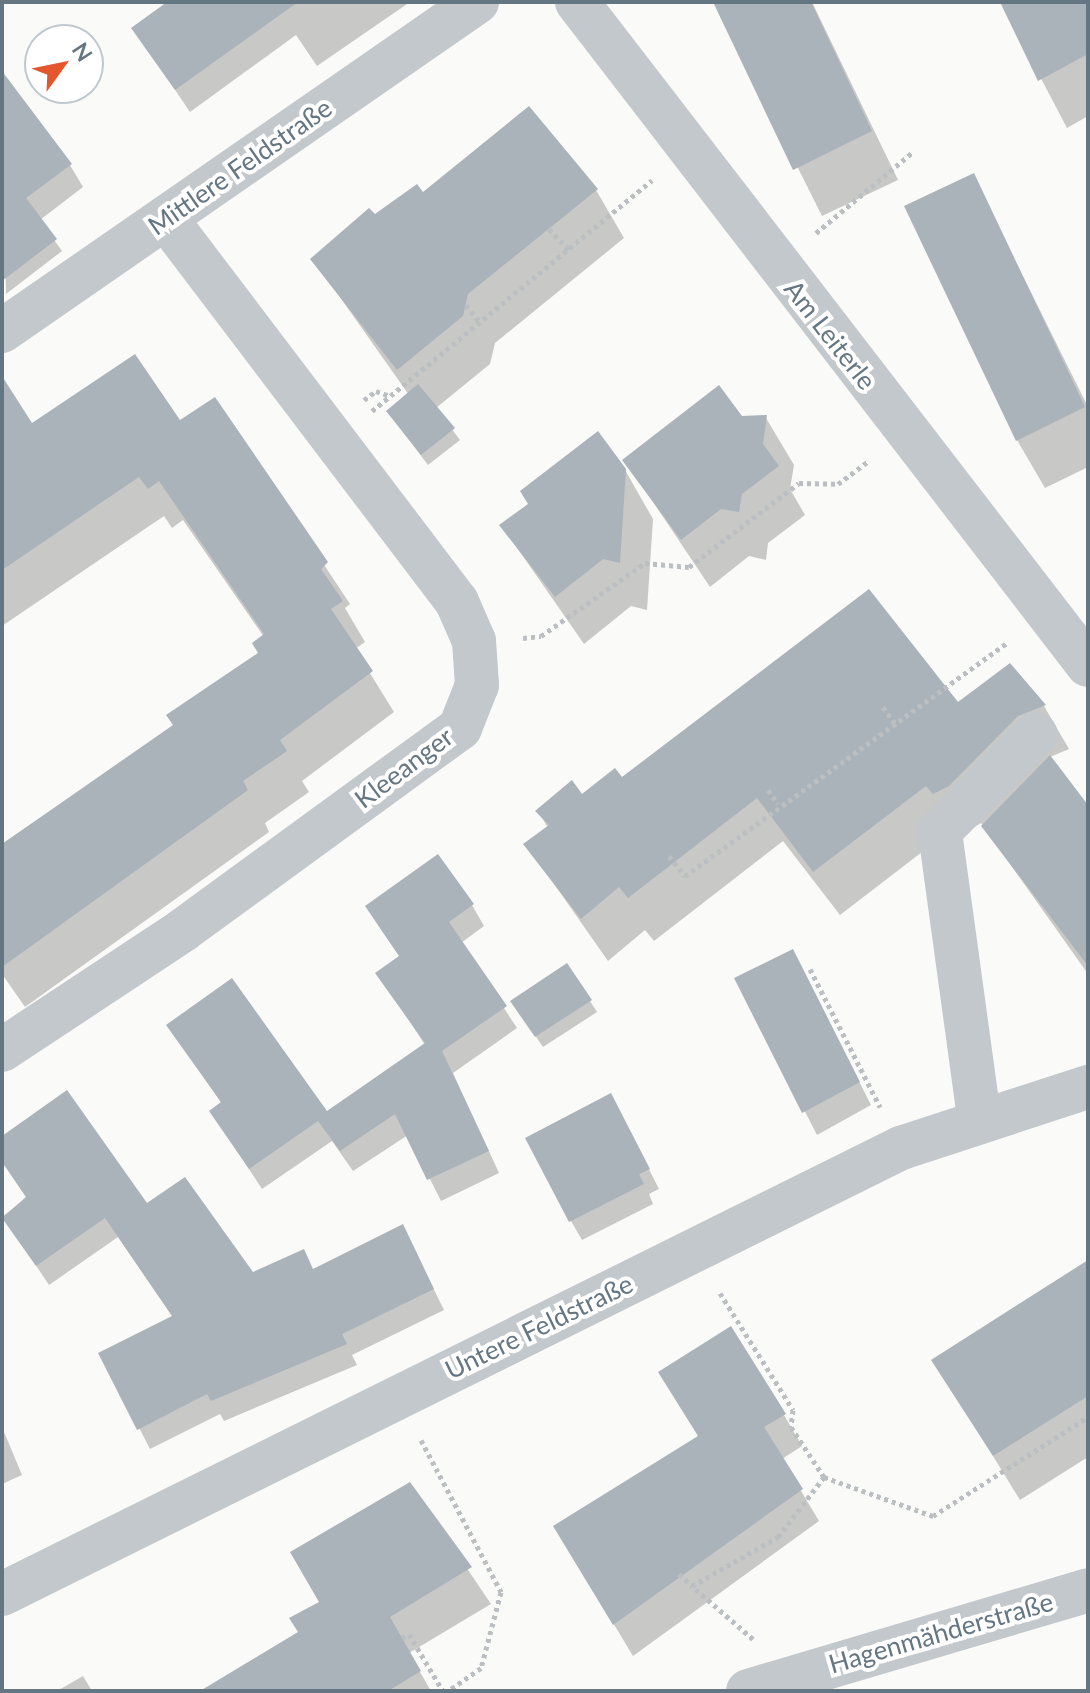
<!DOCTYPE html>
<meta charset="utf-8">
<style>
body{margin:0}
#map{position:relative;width:1090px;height:1693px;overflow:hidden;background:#fafaf8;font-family:Lato,sans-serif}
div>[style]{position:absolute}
.shadow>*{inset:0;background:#0003}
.building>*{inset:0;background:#aab3b9}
.path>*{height:5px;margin-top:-2.5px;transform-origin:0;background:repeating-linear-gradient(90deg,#bbbfc2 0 4px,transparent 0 8px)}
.minor>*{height:44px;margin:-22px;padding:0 22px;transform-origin:22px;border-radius:22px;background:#c3c8cc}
span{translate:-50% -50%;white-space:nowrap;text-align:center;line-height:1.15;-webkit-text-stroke:8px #fff;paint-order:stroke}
.street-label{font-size:26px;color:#657683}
.frame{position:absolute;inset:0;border:4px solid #657683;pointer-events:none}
.north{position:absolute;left:24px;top:24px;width:80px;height:80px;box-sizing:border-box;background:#fff;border:2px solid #c1c8cd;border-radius:50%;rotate:57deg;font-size:22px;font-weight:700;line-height:32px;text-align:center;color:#657683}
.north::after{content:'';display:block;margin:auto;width:28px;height:36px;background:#e4572e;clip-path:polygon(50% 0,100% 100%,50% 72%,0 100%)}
</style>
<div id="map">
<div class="shadow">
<div style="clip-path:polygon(170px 2px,410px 2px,317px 66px,296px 35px,190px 112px,134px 29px)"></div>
<div style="clip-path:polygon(715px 2px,812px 2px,898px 180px,822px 216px)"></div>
<div style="clip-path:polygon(1001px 2px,1085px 2px,1088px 116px,1067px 128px)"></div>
<div style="clip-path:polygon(2px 121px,70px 165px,83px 187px,40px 220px,62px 251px,6px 294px)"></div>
<div style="clip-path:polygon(973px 176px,1088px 407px,1088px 467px,1045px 488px,1017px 440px)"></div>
<div style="clip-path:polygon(596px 190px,624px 238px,495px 343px,490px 364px,436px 408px,460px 440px,428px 465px,388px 412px,409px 395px,313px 259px,423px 194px)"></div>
<div style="clip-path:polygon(214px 399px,350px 604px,345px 608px,365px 642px,355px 649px,394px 712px,302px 781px,309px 792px,265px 823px,269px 832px,25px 1007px,2px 974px,2px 844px,175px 726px,260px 654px,264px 637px,183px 520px,172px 528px,164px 516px,2px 626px,2px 416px,32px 426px,179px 423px)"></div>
<div style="clip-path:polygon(741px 418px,766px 418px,794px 465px,790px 489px,805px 515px,768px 543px,766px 560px,749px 556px,710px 587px,625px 460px)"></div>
<div style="clip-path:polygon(625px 470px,653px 519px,647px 610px,631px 606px,584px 644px,502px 526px)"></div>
<div style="clip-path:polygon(958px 705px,1044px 706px,1069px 749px,1050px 757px,1088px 808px,1088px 974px,981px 823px,959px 837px,952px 829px,840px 915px,783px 841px,654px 941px,645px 930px,608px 961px,526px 844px,548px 828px,538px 811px,622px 780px)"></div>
<div style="clip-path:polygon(472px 905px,484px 926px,461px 943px,517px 1028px,453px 1073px,499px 1173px,441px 1201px,408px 1135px,353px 1171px,332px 1141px,262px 1189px,211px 1111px,222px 1104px,169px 1026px,326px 1113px,425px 1045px,378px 973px,401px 958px,380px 928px)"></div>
<div style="clip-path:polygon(805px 974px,871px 1105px,817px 1135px,737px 979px)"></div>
<div style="clip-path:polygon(590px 1001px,597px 1012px,543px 1047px,519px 1012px)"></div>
<div style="clip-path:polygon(621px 1114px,659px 1189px,649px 1194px,653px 1204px,582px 1240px,571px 1221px)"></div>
<div style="clip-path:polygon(2px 1138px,147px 1206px,253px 1274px,314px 1270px,403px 1227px,444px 1310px,352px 1355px,357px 1365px,224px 1421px,220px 1414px,150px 1449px,101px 1354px,173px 1317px,118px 1237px,49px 1285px,3px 1216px,27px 1198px,2px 1161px)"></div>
<div style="clip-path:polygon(1088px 1262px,1088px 1457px,1020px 1500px,934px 1360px)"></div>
<div style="clip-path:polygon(784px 1415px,802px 1446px,782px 1459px,819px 1521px,633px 1656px,574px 1558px,700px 1438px)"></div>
<div style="clip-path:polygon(2px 1427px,22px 1475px,2px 1484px)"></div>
<div style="clip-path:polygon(410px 1484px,491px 1604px,409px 1653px,431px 1691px,246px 1691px,300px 1633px)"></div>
<div style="clip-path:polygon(83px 1676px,92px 1691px,57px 1691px)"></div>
</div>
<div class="building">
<div style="clip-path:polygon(167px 2px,298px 2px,175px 90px,131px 28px)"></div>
<div style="clip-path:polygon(713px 2px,811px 2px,872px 131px,793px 170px)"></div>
<div style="clip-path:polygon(1000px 2px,1088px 2px,1088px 54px,1038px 81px)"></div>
<div style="clip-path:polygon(2px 71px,72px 164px,26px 198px,57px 239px,2px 281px)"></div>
<div style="clip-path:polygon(529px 106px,598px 189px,468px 294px,463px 316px,397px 370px,310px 259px,369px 208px,375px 214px,417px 184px,423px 192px)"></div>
<div style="clip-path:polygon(974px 173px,1085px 407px,1016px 441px,904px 206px)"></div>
<div style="clip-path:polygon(135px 354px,180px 420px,215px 397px,328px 562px,321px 569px,343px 601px,331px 609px,373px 671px,280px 740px,287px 751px,243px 781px,248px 790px,2px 967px,2px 844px,173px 725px,166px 715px,258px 653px,252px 643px,264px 634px,159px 481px,148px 489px,139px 477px,2px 570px,2px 376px,32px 423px)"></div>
<div style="clip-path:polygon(418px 384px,455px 428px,421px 455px,386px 411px)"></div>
<div style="clip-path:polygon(719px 385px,742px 416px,767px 415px,763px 444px,779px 466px,742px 494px,739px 512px,721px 509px,681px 540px,622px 460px)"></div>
<div style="clip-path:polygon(598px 431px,626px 469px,620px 563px,603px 559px,555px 597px,499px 525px,528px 504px,520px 491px)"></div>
<div style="clip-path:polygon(869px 589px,958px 702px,1010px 663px,1046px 705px,1018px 716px,949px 786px,933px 794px,926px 786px,813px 872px,757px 798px,628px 898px,619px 887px,581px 919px,523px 844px,549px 825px,535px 811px,572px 780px,582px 794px,615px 768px,622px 777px)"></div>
<div style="clip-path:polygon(1050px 755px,1088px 805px,1088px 966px,981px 826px)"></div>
<div style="clip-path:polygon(438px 854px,474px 904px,449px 922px,507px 1006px,442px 1051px,489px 1151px,427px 1180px,395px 1114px,340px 1151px,318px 1121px,249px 1169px,209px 1111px,221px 1102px,166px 1025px,232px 978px,327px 1111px,425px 1043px,375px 973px,399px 956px,365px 906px)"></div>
<div style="clip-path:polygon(793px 949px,860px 1082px,802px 1113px,734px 978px)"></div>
<div style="clip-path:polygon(567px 963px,592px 1000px,535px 1037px,510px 1001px)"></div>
<div style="clip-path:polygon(67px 1090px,147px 1203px,185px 1177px,253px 1272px,304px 1249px,313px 1269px,403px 1224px,434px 1289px,342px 1334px,347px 1344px,211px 1401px,207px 1394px,137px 1430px,98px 1353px,172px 1316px,105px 1218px,36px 1266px,2px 1218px,26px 1197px,2px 1162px,2px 1136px)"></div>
<div style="clip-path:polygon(611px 1093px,650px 1169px,639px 1174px,644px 1184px,569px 1222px,525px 1138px)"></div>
<div style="clip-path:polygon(1088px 1260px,1088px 1396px,993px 1456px,931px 1360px)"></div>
<div style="clip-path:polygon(731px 1326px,786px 1414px,764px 1427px,803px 1489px,613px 1625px,553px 1526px,698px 1436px,658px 1372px)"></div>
<div style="clip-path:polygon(410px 1482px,472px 1567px,390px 1617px,421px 1671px,388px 1691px,200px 1691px,298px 1632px,289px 1618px,319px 1602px,290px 1552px)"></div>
</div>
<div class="path">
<div style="left:549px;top:229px;width:28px;rotate:46deg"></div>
<div style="left:816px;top:233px;width:126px;rotate:-39.9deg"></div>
<div style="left:466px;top:305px;width:22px;rotate:51deg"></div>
<div style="left:364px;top:400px;width:15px;rotate:-37deg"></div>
<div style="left:376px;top:391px;width:15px;rotate:20deg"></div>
<div style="left:372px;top:411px;width:363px;rotate:-39.5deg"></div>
<div style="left:523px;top:638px;width:18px;rotate:-6deg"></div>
<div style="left:541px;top:636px;width:127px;rotate:-35.1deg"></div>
<div style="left:645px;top:563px;width:44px;rotate:5.2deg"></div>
<div style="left:689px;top:567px;width:138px;rotate:-37.4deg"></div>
<div style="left:799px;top:483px;width:39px;rotate:1deg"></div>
<div style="left:838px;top:484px;width:39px;rotate:-37deg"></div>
<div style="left:883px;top:707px;width:22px;rotate:54deg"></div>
<div style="left:768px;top:790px;width:17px;rotate:54deg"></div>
<div style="left:669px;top:856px;width:26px;rotate:51deg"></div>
<div style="left:685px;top:876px;width:399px;rotate:-35.9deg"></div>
<div style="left:810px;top:969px;width:155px;rotate:63.1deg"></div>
<div style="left:720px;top:1293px;width:138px;rotate:58deg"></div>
<div style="left:793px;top:1410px;width:17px;rotate:97deg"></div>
<div style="left:791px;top:1427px;width:60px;rotate:56.6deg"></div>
<div style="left:421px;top:1440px;width:172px;rotate:62.2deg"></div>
<div style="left:501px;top:1592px;width:79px;rotate:104.7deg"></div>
<div style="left:481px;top:1668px;width:40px;rotate:145.1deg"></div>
<div style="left:679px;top:1574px;width:18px;rotate:43deg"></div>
<div style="left:402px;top:1638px;width:8px;rotate:-30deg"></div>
<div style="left:409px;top:1634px;width:66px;rotate:59.2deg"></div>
<div style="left:753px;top:1639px;width:81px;rotate:-139deg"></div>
<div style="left:692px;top:1586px;width:99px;rotate:-29.7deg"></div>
<div style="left:778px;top:1537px;width:76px;rotate:-52.5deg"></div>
<div style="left:824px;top:1477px;width:116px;rotate:19.7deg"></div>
<div style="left:933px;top:1516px;width:184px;rotate:-32.6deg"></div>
</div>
<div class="minor">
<div style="left:577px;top:2px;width:837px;rotate:52.38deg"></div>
<div style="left:2px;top:331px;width:578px;rotate:-34.71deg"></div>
<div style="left:2px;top:1050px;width:217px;rotate:-33.5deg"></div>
<div style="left:183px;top:930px;width:343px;rotate:-36.1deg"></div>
<div style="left:460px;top:728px;width:46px;rotate:-68.4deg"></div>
<div style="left:477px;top:685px;width:44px;rotate:-93.9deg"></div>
<div style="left:474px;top:641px;width:43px;rotate:-113.6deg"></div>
<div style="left:457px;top:602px;width:482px;rotate:-127.2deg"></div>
<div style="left:979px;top:1117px;width:289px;rotate:-97.8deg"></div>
<div style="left:940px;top:831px;width:136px;rotate:-45.3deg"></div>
<div style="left:2px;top:1594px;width:1004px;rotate:-26.39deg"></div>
<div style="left:901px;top:1148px;width:197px;rotate:-18.1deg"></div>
<div style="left:748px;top:1691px;width:355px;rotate:-16.5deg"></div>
</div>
<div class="street-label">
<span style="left:240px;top:167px;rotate:-35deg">Mittlere Feldstraße</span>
<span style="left:830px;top:335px;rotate:52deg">Am Leiterle</span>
<span style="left:404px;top:768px;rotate:-37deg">Kleeanger</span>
<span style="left:539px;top:1327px;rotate:-26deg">Untere Feldstraße</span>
<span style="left:941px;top:1633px;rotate:-16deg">Hagenmähderstraße</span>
</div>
<div class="frame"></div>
<div class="north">N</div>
</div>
